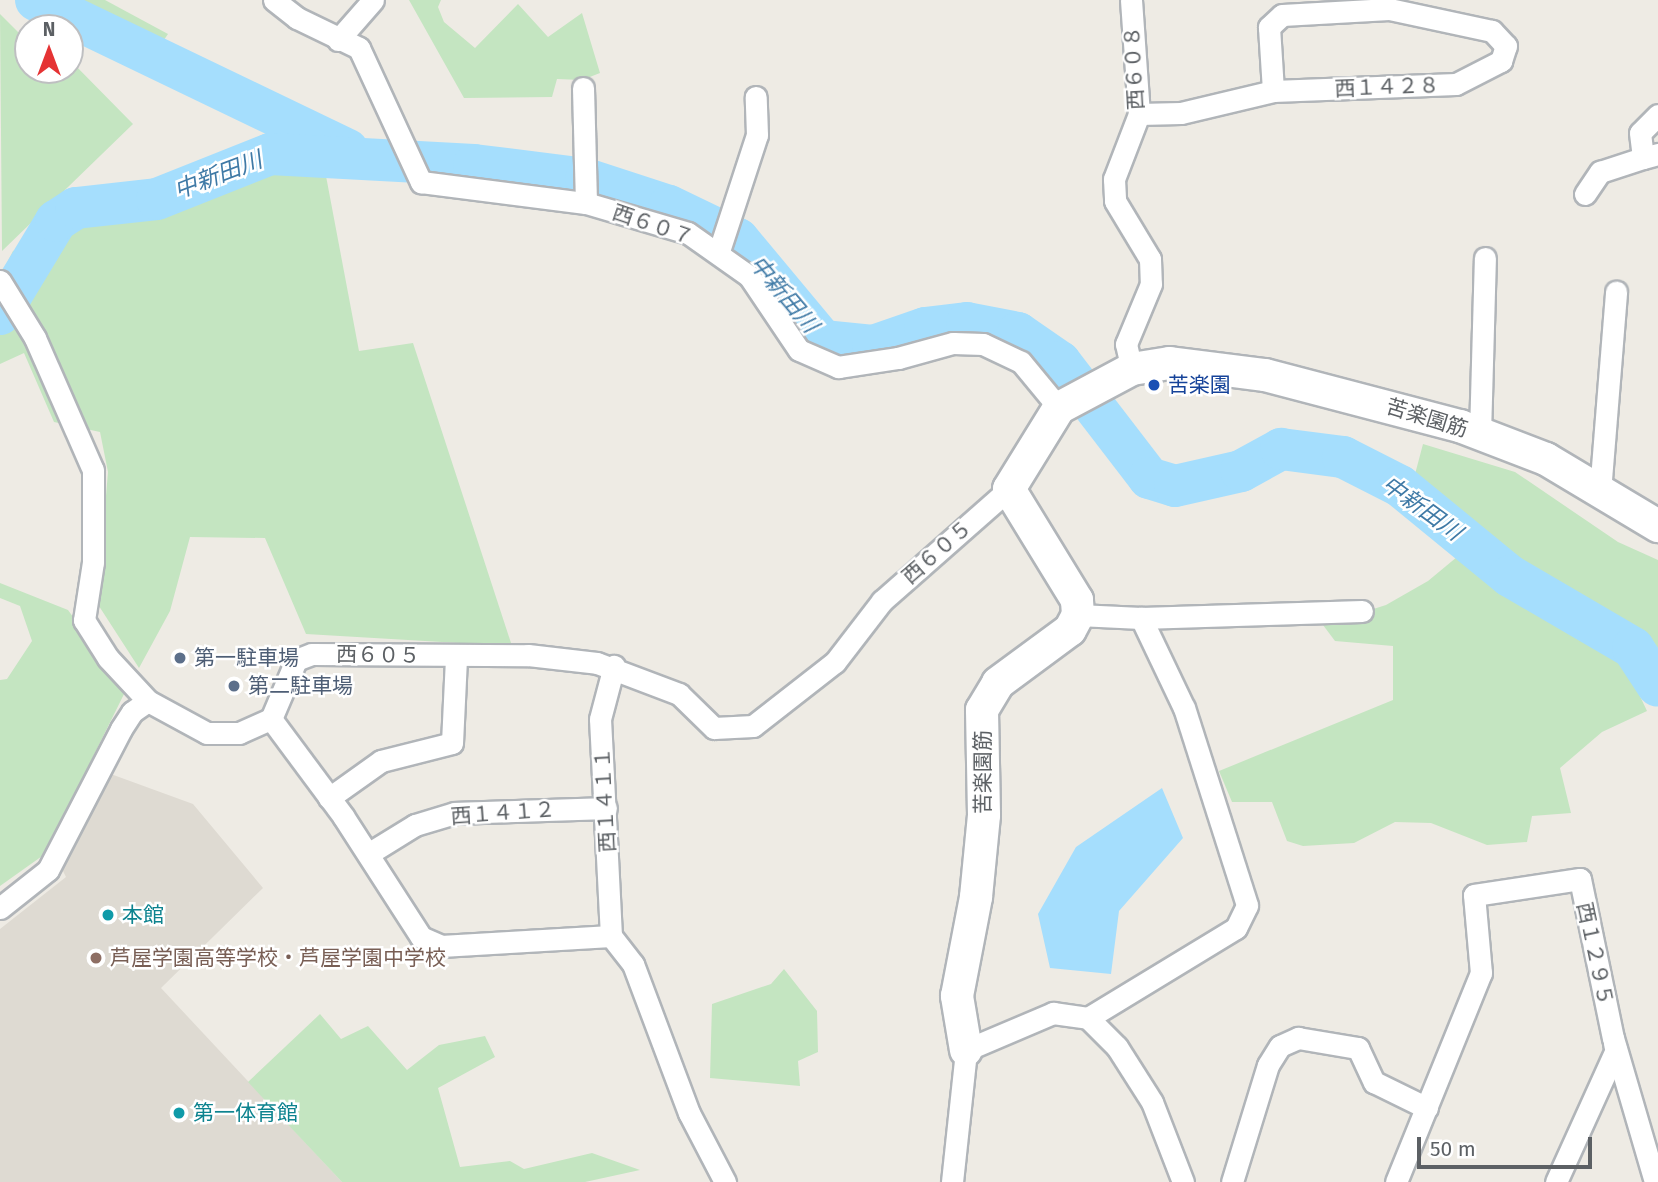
<!DOCTYPE html>
<meta charset="utf-8">
<style>
body{margin:0}
#map{position:relative;width:1658px;height:1182px;overflow:hidden;background:#eeebe4;font-family:"Fira Sans","Noto Sans JP",sans-serif}
div>[style]{position:absolute}
.education>*{inset:0;background:#dedad2}
.green>*{inset:0;background:#c4e5c1}
.water>*{inset:0;background:#a5defd}
.river>*{height:42px;margin:-21px;padding:0 21px;transform-origin:21px;border-radius:21px;background:#a5defd}
.roads{filter:drop-shadow(2px 0 #b1b5b9) drop-shadow(-2px 0 #b1b5b9) drop-shadow(0 2px #b1b5b9) drop-shadow(0 -2px #b1b5b9)}
.street>*{height:21px;margin:-10.5px;padding:0 10.5px;transform-origin:10.5px;border-radius:10.5px;background:#fff}
.secondary>*{height:32px;margin:-16px;padding:0 16px;transform-origin:16px;border-radius:16px;background:#fff}
.dots>*{width:19px;height:19px;translate:-50% -50%;box-sizing:border-box;border:4px solid #fff;border-radius:50%}
span{translate:-50% -50%;white-space:nowrap;text-align:center;line-height:1.15;-webkit-text-stroke:5px #fff;paint-order:stroke}
.street-label{font-size:21px;color:#5c6064}
.transit-label{font-size:21px;color:#164399}
.left{translate:0 -50%;text-align:left}
.service-label{font-size:21px;color:#4e5e75}
.culture-label{font-size:21px;color:#0d838f}
.education-label{font-size:21px;color:#785e54}
.water-label{font-size:23px;color:#3f7aa6;font-style:italic}
.north{position:absolute;left:14px;top:14px;width:70px;height:70px;box-sizing:border-box;background:#fff;border:2px solid #bebfc1;border-radius:50%;rotate:0deg;font-size:19px;font-weight:700;line-height:28px;text-align:center;color:#5c6064}
.north::after{content:'';display:block;margin:auto;width:24px;height:32px;background:#e53334;clip-path:polygon(50% 0,100% 100%,50% 72%,0 100%)}
.scale{position:absolute;left:1417px;top:1137px;width:175px;height:32px;box-sizing:border-box;border:4px solid #5c6064;border-top:0;padding-left:9px;font-size:21px;line-height:24px;white-space:nowrap;color:#5c6064;-webkit-text-stroke:5px #fff;paint-order:stroke}
</style>
<div id="map">
<div class="education">
<div style="clip-path:polygon(108px 773px,193px 804px,263px 888px,161px 988px,342px 1182px,0 1182px,0 929px,66px 877px,61px 867px)"></div>
</div>
<div class="green">
<div style="clip-path:polygon(51px 0,105px 0,168px 34px,159px 47px)"></div>
<div style="clip-path:polygon(409px 0,441px 0,438px 7px,444px 22px,475px 48px,518px 4px,548px 37px,582px 13px,600px 73px,582px 80px,557px 79px,552px 97px,464px 98px)"></div>
<div style="clip-path:polygon(0 14px,28px 42px,28px 70px,70px 70px,70px 60px,133px 124px,2px 251px)"></div>
<div style="clip-path:polygon(229px 154px,326px 176px,359px 351px,413px 343px,512px 646px,306px 634px,265px 538px,190px 537px,170px 611px,139px 668px,97px 603px,108px 472px,100px 432px,54px 422px,24px 353px,0 364px,0 277px,13px 251px)"></div>
<div style="clip-path:polygon(1423px 444px,1515px 472px,1618px 542px,1658px 560px,1658px 677px,1651px 664px,1628px 671px,1647px 711px,1602px 732px,1560px 768px,1571px 813px,1532px 816px,1527px 842px,1487px 845px,1431px 823px,1395px 822px,1354px 843px,1303px 846px,1287px 841px,1272px 802px,1232px 802px,1219px 771px,1393px 700px,1393px 646px,1335px 641px,1323px 625px,1386px 605px,1428px 581px,1469px 547px,1414px 478px)"></div>
<div style="clip-path:polygon(0 583px,68px 610px,126px 690px,45px 854px,0 886px,0 680px,7px 679px,32px 641px,20px 606px,0 598px)"></div>
<div style="clip-path:polygon(784px 969px,817px 1011px,818px 1052px,798px 1061px,800px 1086px,710px 1078px,712px 1004px,771px 984px)"></div>
<div style="clip-path:polygon(320px 1014px,341px 1039px,368px 1026px,407px 1070px,439px 1045px,485px 1036px,495px 1057px,438px 1088px,460px 1167px,510px 1161px,524px 1169px,592px 1153px,640px 1170px,585px 1182px,342px 1182px,248px 1082px)"></div>
</div>
<div class="water">
<div style="clip-path:polygon(1162px 788px,1183px 838px,1119px 911px,1111px 974px,1050px 968px,1038px 914px,1076px 847px)"></div>
</div>
<div class="river">
<div style="left:36px;top:0;width:346px;rotate:25.7deg"></div>
<div style="left:0;top:314px;width:109px;rotate:-58.9deg"></div>
<div style="left:56px;top:221px;width:24px;rotate:-33deg"></div>
<div style="left:76px;top:208px;width:81px;rotate:-6.3deg"></div>
<div style="left:157px;top:199px;width:122px;rotate:-21.7deg"></div>
<div style="left:270px;top:154px;width:204px;rotate:3.1deg"></div>
<div style="left:474px;top:165px;width:113px;rotate:7.1deg"></div>
<div style="left:586px;top:179px;width:87px;rotate:18deg"></div>
<div style="left:669px;top:206px;width:76px;rotate:25.6deg"></div>
<div style="left:738px;top:239px;width:133px;rotate:50.2deg"></div>
<div style="left:823px;top:341px;width:50px;rotate:5.7deg"></div>
<div style="left:873px;top:346px;width:55px;rotate:-19.1deg"></div>
<div style="left:925px;top:328px;width:42px;rotate:-6.8deg"></div>
<div style="left:967px;top:323px;width:52px;rotate:11.1deg"></div>
<div style="left:1018px;top:333px;width:51px;rotate:34.6deg"></div>
<div style="left:1060px;top:362px;width:146px;rotate:52.5deg"></div>
<div style="left:1149px;top:478px;width:27px;rotate:17deg"></div>
<div style="left:1175px;top:486px;width:68px;rotate:-12.8deg"></div>
<div style="left:1241px;top:471px;width:46px;rotate:-28.8deg"></div>
<div style="left:1281px;top:449px;width:63px;rotate:7.4deg"></div>
<div style="left:1343px;top:457px;width:64px;rotate:27deg"></div>
<div style="left:1400px;top:486px;width:142px;rotate:39.3deg"></div>
<div style="left:1510px;top:576px;width:143px;rotate:30.3deg"></div>
<div style="left:1633px;top:648px;width:45px;rotate:56.7deg"></div>
</div>
<div class="roads">
<div class="street">
<div style="left:274px;top:0;width:29px;rotate:38deg"></div>
<div style="left:297px;top:18px;width:69px;rotate:25.8deg"></div>
<div style="left:359px;top:48px;width:148px;rotate:65.2deg"></div>
<div style="left:421px;top:182px;width:166px;rotate:7.3deg"></div>
<div style="left:586px;top:203px;width:106px;rotate:16.4deg"></div>
<div style="left:688px;top:233px;width:75px;rotate:35.2deg"></div>
<div style="left:749px;top:276px;width:89px;rotate:56deg"></div>
<div style="left:799px;top:350px;width:43px;rotate:23.6deg"></div>
<div style="left:838px;top:367px;width:61px;rotate:-8.5deg"></div>
<div style="left:898px;top:358px;width:57px;rotate:-15.3deg"></div>
<div style="left:953px;top:343px;width:30px;rotate:2deg"></div>
<div style="left:983px;top:344px;width:42px;rotate:25.3deg"></div>
<div style="left:1021px;top:362px;width:60px;rotate:50.4deg"></div>
<div style="left:1131px;top:0;width:114px;rotate:86deg"></div>
<div style="left:1139px;top:114px;width:70px;rotate:111deg"></div>
<div style="left:1114px;top:179px;width:22px;rotate:87deg"></div>
<div style="left:1115px;top:201px;width:68px;rotate:58.9deg"></div>
<div style="left:1150px;top:259px;width:25px;rotate:88deg"></div>
<div style="left:1151px;top:284px;width:65px;rotate:112.6deg"></div>
<div style="left:1126px;top:344px;width:26px;rotate:77deg"></div>
<div style="left:338px;top:40px;width:53px;rotate:-48.8deg"></div>
<div style="left:583px;top:88px;width:115px;rotate:88.5deg"></div>
<div style="left:1139px;top:114px;width:42px;rotate:-1.4deg"></div>
<div style="left:1181px;top:113px;width:95px;rotate:-13.4deg"></div>
<div style="left:1273px;top:91px;width:183px;rotate:-2.2deg"></div>
<div style="left:1456px;top:84px;width:51px;rotate:-27.1deg"></div>
<div style="left:1501px;top:61px;width:16px;rotate:-72deg"></div>
<div style="left:1506px;top:46px;width:21px;rotate:-133deg"></div>
<div style="left:1492px;top:31px;width:105px;rotate:-167.9deg"></div>
<div style="left:1389px;top:9px;width:107px;rotate:176.8deg"></div>
<div style="left:1282px;top:15px;width:18px;rotate:137deg"></div>
<div style="left:1269px;top:27px;width:64px;rotate:86.4deg"></div>
<div style="left:1658px;top:115px;width:25px;rotate:135deg"></div>
<div style="left:1640px;top:133px;width:25px;rotate:83deg"></div>
<div style="left:1643px;top:158px;width:16px;rotate:-15deg"></div>
<div style="left:1585px;top:194px;width:27px;rotate:-56deg"></div>
<div style="left:1600px;top:172px;width:45px;rotate:-18deg"></div>
<div style="left:719px;top:251px;width:122px;rotate:-71.9deg"></div>
<div style="left:757px;top:135px;width:38px;rotate:-92deg"></div>
<div style="left:0;top:281px;width:67px;rotate:58.4deg"></div>
<div style="left:35px;top:338px;width:144px;rotate:66.3deg"></div>
<div style="left:93px;top:470px;width:92px;rotate:90deg"></div>
<div style="left:93px;top:562px;width:59px;rotate:98.8deg"></div>
<div style="left:84px;top:620px;width:45px;rotate:57.7deg"></div>
<div style="left:108px;top:658px;width:59px;rotate:47.1deg"></div>
<div style="left:148px;top:701px;width:67px;rotate:28.5deg"></div>
<div style="left:207px;top:733px;width:32px"></div>
<div style="left:239px;top:733px;width:35px;rotate:-24deg"></div>
<div style="left:271px;top:719px;width:64px;rotate:-67deg"></div>
<div style="left:296px;top:660px;width:17px;rotate:-21deg"></div>
<div style="left:312px;top:654px;width:216px;rotate:0.3deg"></div>
<div style="left:528px;top:655px;width:69px;rotate:6.6deg"></div>
<div style="left:597px;top:663px;width:88px;rotate:20.7deg"></div>
<div style="left:679px;top:694px;width:49px;rotate:44.2deg"></div>
<div style="left:714px;top:728px;width:39px;rotate:-3deg"></div>
<div style="left:753px;top:726px;width:104px;rotate:-38deg"></div>
<div style="left:835px;top:662px;width:77px;rotate:-52.4deg"></div>
<div style="left:882px;top:601px;width:169px;rotate:-41.4deg"></div>
<div style="left:1480px;top:434px;width:176px;rotate:-88.4deg"></div>
<div style="left:1600px;top:492px;width:201px;rotate:-85.4deg"></div>
<div style="left:1078px;top:615px;width:63px;rotate:2.7deg"></div>
<div style="left:1141px;top:618px;width:221px;rotate:-1.8deg"></div>
<div style="left:271px;top:719px;width:121px;rotate:53.4deg"></div>
<div style="left:343px;top:816px;width:144px;rotate:57.2deg"></div>
<div style="left:421px;top:937px;width:22px;rotate:24deg"></div>
<div style="left:441px;top:946px;width:170px;rotate:-3.4deg"></div>
<div style="left:329px;top:798px;width:64px;rotate:-35.4deg"></div>
<div style="left:381px;top:761px;width:73px;rotate:-14.2deg"></div>
<div style="left:452px;top:743px;width:86px;rotate:-87.3deg"></div>
<div style="left:368px;top:854px;width:55px;rotate:-31.7deg"></div>
<div style="left:415px;top:825px;width:42px;rotate:-16.7deg"></div>
<div style="left:455px;top:813px;width:151px;rotate:-1.9deg"></div>
<div style="left:0;top:908px;width:61px;rotate:-38.4deg"></div>
<div style="left:48px;top:870px;width:159px;rotate:-62.6deg"></div>
<div style="left:121px;top:729px;width:20px;rotate:-57deg"></div>
<div style="left:132px;top:712px;width:19px;rotate:-35deg"></div>
<div style="left:611px;top:936px;width:36px;rotate:52deg"></div>
<div style="left:633px;top:964px;width:159px;rotate:69.4deg"></div>
<div style="left:689px;top:1113px;width:78px;rotate:62.4deg"></div>
<div style="left:611px;top:936px;width:217px;rotate:-92.9deg"></div>
<div style="left:600px;top:719px;width:55px;rotate:-75.2deg"></div>
<div style="left:1088px;top:1018px;width:173px;rotate:-31.3deg"></div>
<div style="left:1236px;top:928px;width:25px;rotate:-64deg"></div>
<div style="left:1247px;top:905px;width:207px;rotate:-107.7deg"></div>
<div style="left:1184px;top:708px;width:100px;rotate:-115.5deg"></div>
<div style="left:952px;top:1182px;width:133px;rotate:-83.9deg"></div>
<div style="left:966px;top:1050px;width:95px;rotate:-23deg"></div>
<div style="left:1053px;top:1013px;width:35px;rotate:8deg"></div>
<div style="left:1088px;top:1018px;width:41px;rotate:45deg"></div>
<div style="left:1117px;top:1047px;width:65px;rotate:57.5deg"></div>
<div style="left:1152px;top:1102px;width:86px;rotate:68.8deg"></div>
<div style="left:1232px;top:1182px;width:122px;rotate:-72.9deg"></div>
<div style="left:1268px;top:1065px;width:22px;rotate:-58deg"></div>
<div style="left:1280px;top:1046px;width:20px;rotate:-24deg"></div>
<div style="left:1298px;top:1038px;width:61px;rotate:9.5deg"></div>
<div style="left:1358px;top:1048px;width:38px;rotate:65deg"></div>
<div style="left:1374px;top:1082px;width:59px;rotate:26.1deg"></div>
<div style="left:1396px;top:1182px;width:226px;rotate:-67.9deg"></div>
<div style="left:1481px;top:973px;width:78px;rotate:-95.1deg"></div>
<div style="left:1474px;top:895px;width:107px;rotate:-8.6deg"></div>
<div style="left:1580px;top:879px;width:162px;rotate:78.3deg"></div>
<div style="left:1613px;top:1038px;width:150px;rotate:73.7deg"></div>
<div style="left:1556px;top:1182px;width:145px;rotate:-65.6deg"></div>
<div style="left:1616px;top:1050px;width:6px;rotate:-108deg"></div>
</div>
<div class="secondary">
<div style="left:966px;top:1050px;width:55px;rotate:-99.5deg"></div>
<div style="left:957px;top:996px;width:101px;rotate:-79.1deg"></div>
<div style="left:976px;top:897px;width:82px;rotate:-84.4deg"></div>
<div style="left:984px;top:815px;width:105px;rotate:-91.1deg"></div>
<div style="left:982px;top:710px;width:31px;rotate:-59deg"></div>
<div style="left:998px;top:683px;width:89px;rotate:-36.4deg"></div>
<div style="left:1070px;top:630px;width:17px;rotate:-62deg"></div>
<div style="left:1078px;top:615px;width:15px;rotate:-94deg"></div>
<div style="left:1077px;top:600px;width:130px;rotate:-121.5deg"></div>
<div style="left:1009px;top:489px;width:95px;rotate:-58.3deg"></div>
<div style="left:1059px;top:408px;width:83px;rotate:-28.1deg"></div>
<div style="left:1132px;top:369px;width:38px;rotate:-9deg"></div>
<div style="left:1170px;top:363px;width:96px;rotate:7.2deg"></div>
<div style="left:1265px;top:375px;width:202px;rotate:14.7deg"></div>
<div style="left:1460px;top:426px;width:92px;rotate:21deg"></div>
<div style="left:1546px;top:459px;width:131px;rotate:30.9deg"></div>
</div>
</div>
<div class="dots">
<div style="left:1154px;top:385px;background:#1a4fb4"></div>
<div style="left:180px;top:658px;background:#5c6f8a"></div>
<div style="left:234px;top:686px;background:#5c6f8a"></div>
<div style="left:108px;top:915px;background:#0f9aa8"></div>
<div style="left:96px;top:958px;background:#8d6e63"></div>
<div style="left:179px;top:1113px;background:#0f9aa8"></div>
</div>
<div class="street-label">
<span style="left:1134px;top:68px;rotate:-93deg">西６０８</span>
<span style="left:1387px;top:87px;rotate:-2deg">西１４２８</span>
<span style="left:653px;top:225px;rotate:19deg">西６０７</span>
<span style="left:1427px;top:418px;rotate:17deg">苦楽園筋</span>
<span style="left:937px;top:552px;rotate:-41deg">西６０５</span>
<span style="left:378px;top:655px;rotate:1deg">西６０５</span>
<span style="left:983px;top:772px;rotate:-90deg">苦楽園筋</span>
<span style="left:605px;top:800px;rotate:-93deg">西１４１１</span>
<span style="left:503px;top:813px;rotate:-4deg">西１４１２</span>
<span style="left:1595px;top:954px;rotate:78deg">西１２９５</span>
</div>
<div class="transit-label">
<span class="left" style="left:1168px;top:385px">苦楽園</span>
</div>
<div class="service-label">
<span class="left" style="left:194px;top:658px">第一駐車場</span>
<span class="left" style="left:248px;top:686px">第二駐車場</span>
</div>
<div class="culture-label">
<span class="left" style="left:122px;top:915px">本館</span>
<span class="left" style="left:193px;top:1113px">第一体育館</span>
</div>
<div class="education-label">
<span class="left" style="left:110px;top:958px">芦屋学園高等学校・芦屋学園中学校</span>
</div>
<div class="water-label">
<span style="left:218px;top:175px;rotate:-21deg">中新田川</span>
<span style="left:784px;top:294px;rotate:50deg">中新田川</span>
<span style="left:1422px;top:508px;rotate:36deg">中新田川</span>
</div>
<div class="north">N</div>
<div class="scale">50 m</div>
</div>
